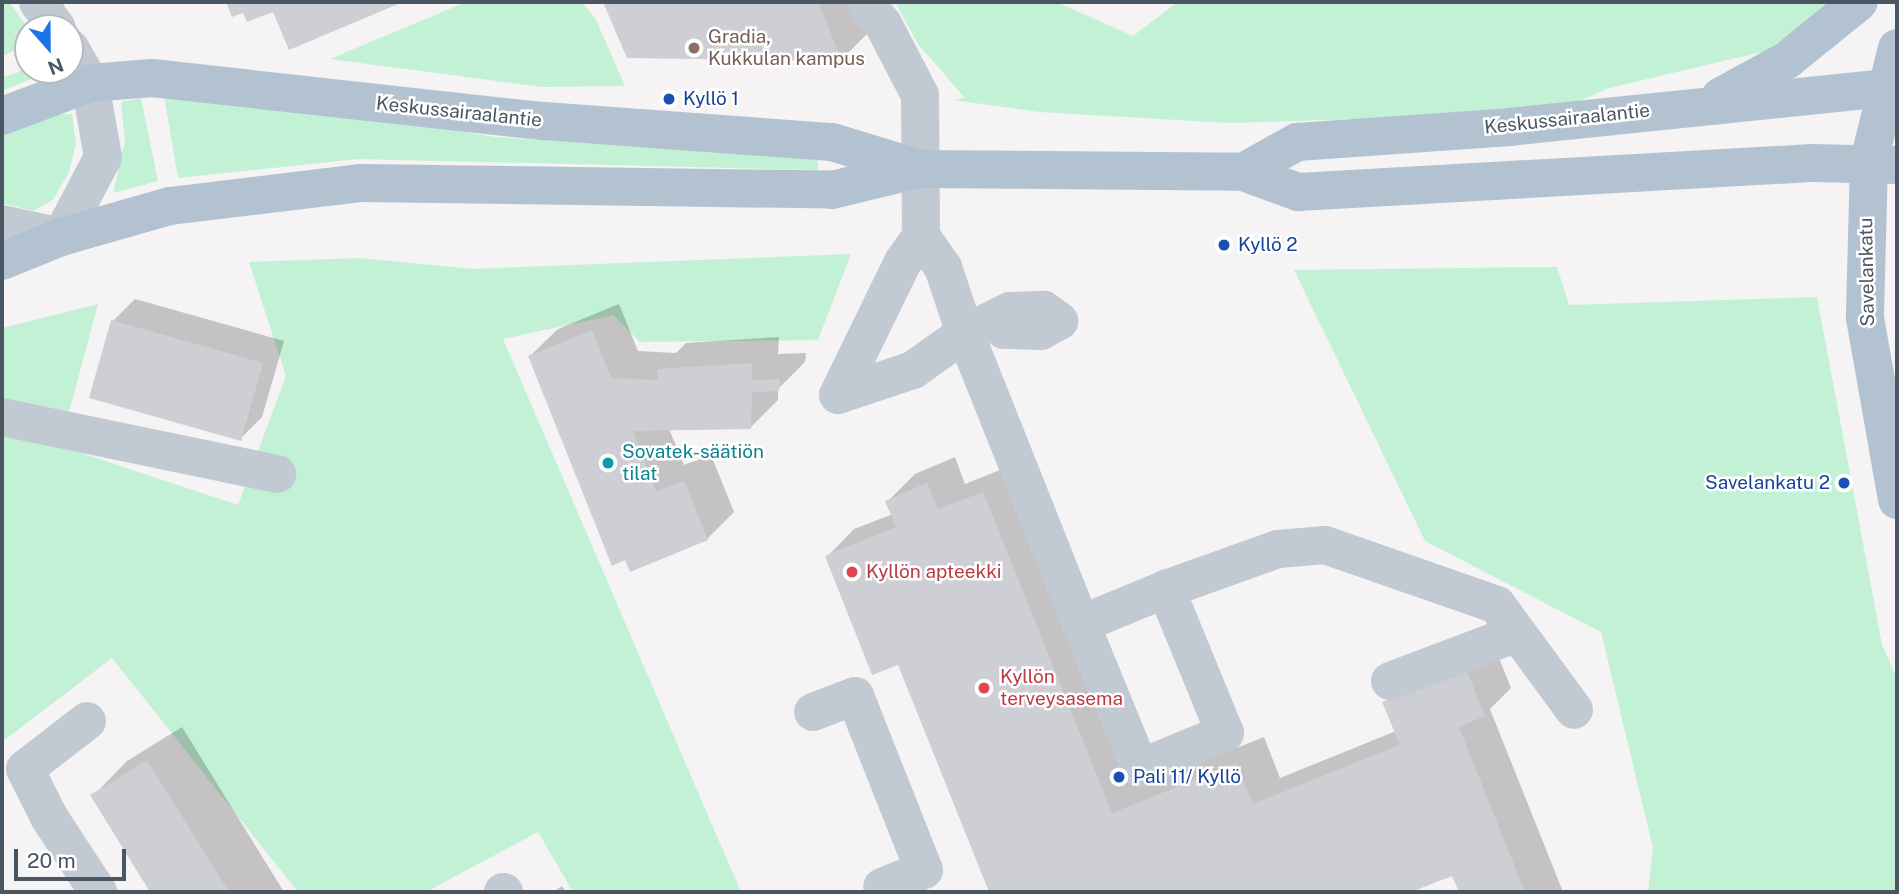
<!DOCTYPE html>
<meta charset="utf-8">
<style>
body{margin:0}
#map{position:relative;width:1899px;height:894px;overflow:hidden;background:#f5f3f3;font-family:"Public Sans",sans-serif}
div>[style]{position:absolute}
.green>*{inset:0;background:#c3f1d5}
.shadow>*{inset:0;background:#0003}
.building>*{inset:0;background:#cdcfd5}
.minor>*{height:38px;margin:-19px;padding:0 19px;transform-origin:19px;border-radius:19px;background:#c1cad2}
.major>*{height:38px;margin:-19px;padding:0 19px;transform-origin:19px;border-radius:19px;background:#b3c2d1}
.dots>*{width:19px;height:19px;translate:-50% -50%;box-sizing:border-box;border:4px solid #fff;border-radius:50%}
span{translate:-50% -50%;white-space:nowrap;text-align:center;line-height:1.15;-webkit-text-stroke:5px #fff;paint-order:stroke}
.education-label{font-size:19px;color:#785e54}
.left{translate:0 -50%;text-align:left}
.transit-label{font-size:19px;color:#164399}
.right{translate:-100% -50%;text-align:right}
.street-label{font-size:19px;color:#4a5661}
.culture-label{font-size:19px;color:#0d838f}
.health-label{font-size:19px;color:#be3a42}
.frame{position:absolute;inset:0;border:4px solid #4a5661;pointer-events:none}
.north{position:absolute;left:14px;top:14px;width:70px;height:70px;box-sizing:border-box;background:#fff;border:2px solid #b7bbc0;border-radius:50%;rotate:159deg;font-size:19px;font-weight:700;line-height:28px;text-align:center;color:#4a5661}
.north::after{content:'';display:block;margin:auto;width:24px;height:32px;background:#1a73e8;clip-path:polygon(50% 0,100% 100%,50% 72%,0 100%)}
.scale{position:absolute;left:14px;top:849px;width:112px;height:32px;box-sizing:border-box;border:4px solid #4a5661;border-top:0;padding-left:9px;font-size:21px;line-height:24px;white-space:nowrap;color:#4a5661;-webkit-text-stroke:5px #fff;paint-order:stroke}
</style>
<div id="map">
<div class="green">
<div style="clip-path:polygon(2px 2px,9px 2px,28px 28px,28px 45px,2px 56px)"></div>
<div style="clip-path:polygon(466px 2px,582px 2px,596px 20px,625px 86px,543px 87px,330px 59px)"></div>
<div style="clip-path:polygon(895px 2px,1056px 2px,1133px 36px,1178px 2px,1831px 2px,1766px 51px,1609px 88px,1552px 113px,1229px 123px,1039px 112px,953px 100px,965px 98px,918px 44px)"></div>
<div style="clip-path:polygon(28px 68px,53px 70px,2px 91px,2px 78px)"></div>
<div style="clip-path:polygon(164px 96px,326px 109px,496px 137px,818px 157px,818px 170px,358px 159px,178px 178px)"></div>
<div style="clip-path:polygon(141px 98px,158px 181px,113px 193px,125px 141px,121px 102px)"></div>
<div style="clip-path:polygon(52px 114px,72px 114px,76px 144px,69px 172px,53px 200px,33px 211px,2px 203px,2px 133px)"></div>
<div style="clip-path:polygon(851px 254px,818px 340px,640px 342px,613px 315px,503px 339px,741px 892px,573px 892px,538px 832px,426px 892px,298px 892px,112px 658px,2px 742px,2px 328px,98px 304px,60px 446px,238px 505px,286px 376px,249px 262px,360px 258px,473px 269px)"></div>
<div style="clip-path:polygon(1557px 267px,1569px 305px,1817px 297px,1882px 645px,1897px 678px,1897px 892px,1648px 892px,1653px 848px,1601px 632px,1425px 541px,1294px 270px)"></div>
</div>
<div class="shadow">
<div style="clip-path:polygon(228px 2px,399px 2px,290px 47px,274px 9px,233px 14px)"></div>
<div style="clip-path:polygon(605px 2px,855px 2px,868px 33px,841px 60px,628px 56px)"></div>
<div style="clip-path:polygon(135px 299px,284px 341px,262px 417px,240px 439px,113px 321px)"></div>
<div style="clip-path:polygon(619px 304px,638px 351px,676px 353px,686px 343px,779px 337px,778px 354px,806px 353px,805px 362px,778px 389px,778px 400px,750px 428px,669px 429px,684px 465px,711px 455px,734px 512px,707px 539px,631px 569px,530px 356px,558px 329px)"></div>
<div style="clip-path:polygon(955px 457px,965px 484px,1010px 466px,1139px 787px,1264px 737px,1280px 778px,1396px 731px,1384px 703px,1411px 675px,1493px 643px,1511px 688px,1490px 709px,1563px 892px,1461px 892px,1453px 874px,1406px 892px,991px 892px,899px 663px,827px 557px,854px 529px,893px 514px,888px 501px,915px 474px)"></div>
<div style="clip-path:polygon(182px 727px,284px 892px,152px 892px,93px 796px,127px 761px)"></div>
<div style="clip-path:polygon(562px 886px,566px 892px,553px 892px)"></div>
</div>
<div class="building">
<div style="clip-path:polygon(226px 2px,403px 2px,289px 50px,273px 12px,247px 22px,243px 13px,232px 17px)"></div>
<div style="clip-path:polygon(603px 2px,818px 2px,842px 61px,627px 58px)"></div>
<div style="clip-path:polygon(111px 320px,263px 363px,241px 441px,89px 398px)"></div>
<div style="clip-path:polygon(592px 330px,611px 378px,658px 380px,657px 369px,752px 363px,752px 380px,780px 379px,779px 391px,752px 392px,751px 429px,633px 431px,656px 491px,684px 481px,708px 540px,630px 572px,625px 560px,612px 566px,528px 356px)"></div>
<div style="clip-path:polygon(927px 483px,938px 509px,983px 492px,1112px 813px,1236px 763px,1253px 804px,1400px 745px,1382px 702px,1466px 669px,1485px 716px,1459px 727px,1525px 892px,1459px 892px,1452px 876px,1411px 892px,989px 892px,898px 665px,872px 675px,825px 556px,896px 527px,885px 501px)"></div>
<div style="clip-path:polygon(147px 760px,229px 892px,150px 892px,90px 795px)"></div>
</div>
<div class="minor">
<div style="left:38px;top:2px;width:32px;rotate:54deg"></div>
<div style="left:865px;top:2px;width:28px;rotate:51deg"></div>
<div style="left:883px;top:24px;width:80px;rotate:62.5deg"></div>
<div style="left:920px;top:95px;width:141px;rotate:89.6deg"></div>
<div style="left:921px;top:236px;width:38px;rotate:55deg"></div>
<div style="left:943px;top:267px;width:70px;rotate:71.6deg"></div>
<div style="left:965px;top:333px;width:287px;rotate:68.3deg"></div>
<div style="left:1071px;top:600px;width:182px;rotate:67.7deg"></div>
<div style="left:1140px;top:768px;width:92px;rotate:-22.4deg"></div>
<div style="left:1225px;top:733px;width:156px;rotate:-112.3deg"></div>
<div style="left:1166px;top:589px;width:92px;rotate:157.6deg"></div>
<div style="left:2px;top:224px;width:60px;rotate:12.4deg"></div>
<div style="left:61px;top:237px;width:90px;rotate:-62.3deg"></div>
<div style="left:103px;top:157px;width:75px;rotate:-100deg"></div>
<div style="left:90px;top:83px;width:40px;rotate:-119.7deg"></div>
<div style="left:838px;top:395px;width:79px;rotate:-18.4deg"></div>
<div style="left:913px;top:370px;width:64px;rotate:-35.4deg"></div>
<div style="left:965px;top:333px;width:50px;rotate:-26.1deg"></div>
<div style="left:1010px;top:311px;width:34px;rotate:-2deg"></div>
<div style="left:1044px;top:310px;width:19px;rotate:36deg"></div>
<div style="left:1059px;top:321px;width:21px;rotate:151deg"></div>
<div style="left:1041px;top:331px;width:37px;rotate:-178deg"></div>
<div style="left:1004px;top:330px;width:14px;rotate:-135deg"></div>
<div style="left:838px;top:395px;width:148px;rotate:-64deg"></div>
<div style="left:903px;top:262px;width:32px;rotate:-55deg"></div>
<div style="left:2px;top:417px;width:281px;rotate:11.7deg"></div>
<div style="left:1166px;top:589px;width:119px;rotate:-19.7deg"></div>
<div style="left:1278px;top:549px;width:47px;rotate:-4.9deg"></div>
<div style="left:1325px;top:545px;width:182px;rotate:19.2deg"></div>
<div style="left:1497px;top:605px;width:130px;rotate:53.7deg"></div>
<div style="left:1390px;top:681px;width:136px;rotate:-20.7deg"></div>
<div style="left:813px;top:712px;width:45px;rotate:-20.9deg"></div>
<div style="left:855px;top:696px;width:187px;rotate:68.4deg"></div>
<div style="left:924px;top:870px;width:45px;rotate:158deg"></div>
<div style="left:87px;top:721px;width:78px;rotate:142.3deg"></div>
<div style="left:25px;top:769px;width:54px;rotate:63.4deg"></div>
<div style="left:49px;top:817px;width:90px;rotate:56.8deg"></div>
<div style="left:503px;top:892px;width:1px"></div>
</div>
<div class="major">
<div style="left:1897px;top:48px;width:116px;rotate:103.9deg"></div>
<div style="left:1869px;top:161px;width:157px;rotate:91.5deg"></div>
<div style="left:1865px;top:318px;width:185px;rotate:80deg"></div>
<div style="left:1720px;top:97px;width:77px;rotate:-28.9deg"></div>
<div style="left:1787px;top:60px;width:92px;rotate:-38.9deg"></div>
<div style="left:2px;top:116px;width:94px;rotate:-20.6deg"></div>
<div style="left:90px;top:83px;width:62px;rotate:-4.6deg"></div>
<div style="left:152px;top:78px;width:394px;rotate:6.3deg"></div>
<div style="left:544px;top:121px;width:289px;rotate:4.2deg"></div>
<div style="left:832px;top:142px;width:89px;rotate:17deg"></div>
<div style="left:1243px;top:172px;width:62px;rotate:-29.1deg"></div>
<div style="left:1297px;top:142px;width:213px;rotate:-4deg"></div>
<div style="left:1509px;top:127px;width:390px;rotate:-5.9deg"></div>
<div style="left:2px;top:261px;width:64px;rotate:-22.1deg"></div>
<div style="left:61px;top:237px;width:113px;rotate:-15.9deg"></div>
<div style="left:170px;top:206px;width:191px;rotate:-6.9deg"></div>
<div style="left:360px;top:183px;width:472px;rotate:0.8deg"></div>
<div style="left:832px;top:190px;width:89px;rotate:-13.6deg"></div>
<div style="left:919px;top:169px;width:324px;rotate:0.5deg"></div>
<div style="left:1243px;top:172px;width:59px;rotate:20deg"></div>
<div style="left:1298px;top:192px;width:515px;rotate:-3.23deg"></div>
<div style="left:1812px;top:163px;width:85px;rotate:1.3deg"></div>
</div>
<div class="dots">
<div style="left:694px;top:48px;background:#8d6e63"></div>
<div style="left:669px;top:99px;background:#1a4fb4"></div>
<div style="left:1224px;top:245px;background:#1a4fb4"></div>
<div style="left:608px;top:463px;background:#0f9aa8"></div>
<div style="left:1844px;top:483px;background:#1a4fb4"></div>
<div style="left:852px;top:572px;background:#e0444e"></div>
<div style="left:984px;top:688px;background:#e0444e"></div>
<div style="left:1119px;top:777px;background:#1a4fb4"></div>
</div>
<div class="education-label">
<span class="left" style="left:708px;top:48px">Gradia,<br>Kukkulan kampus</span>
</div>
<div class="transit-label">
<span class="left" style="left:683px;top:99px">Kyllö 1</span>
<span class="left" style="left:1238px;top:245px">Kyllö 2</span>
<span class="right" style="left:1830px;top:483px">Savelankatu 2</span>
<span class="left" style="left:1133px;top:777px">Pali 11/ Kyllö</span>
</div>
<div class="street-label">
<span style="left:459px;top:112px;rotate:6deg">Keskussairaalantie</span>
<span style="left:1567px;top:119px;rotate:-6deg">Keskussairaalantie</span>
<span style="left:1867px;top:272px;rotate:-91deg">Savelankatu</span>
</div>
<div class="culture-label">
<span class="left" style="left:622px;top:463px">Sovatek-säätiön<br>tilat</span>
</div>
<div class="health-label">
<span class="left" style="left:866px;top:572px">Kyllön apteekki</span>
<span class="left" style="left:1000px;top:688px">Kyllön<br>terveysasema</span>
</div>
<div class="frame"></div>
<div class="north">N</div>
<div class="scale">20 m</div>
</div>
